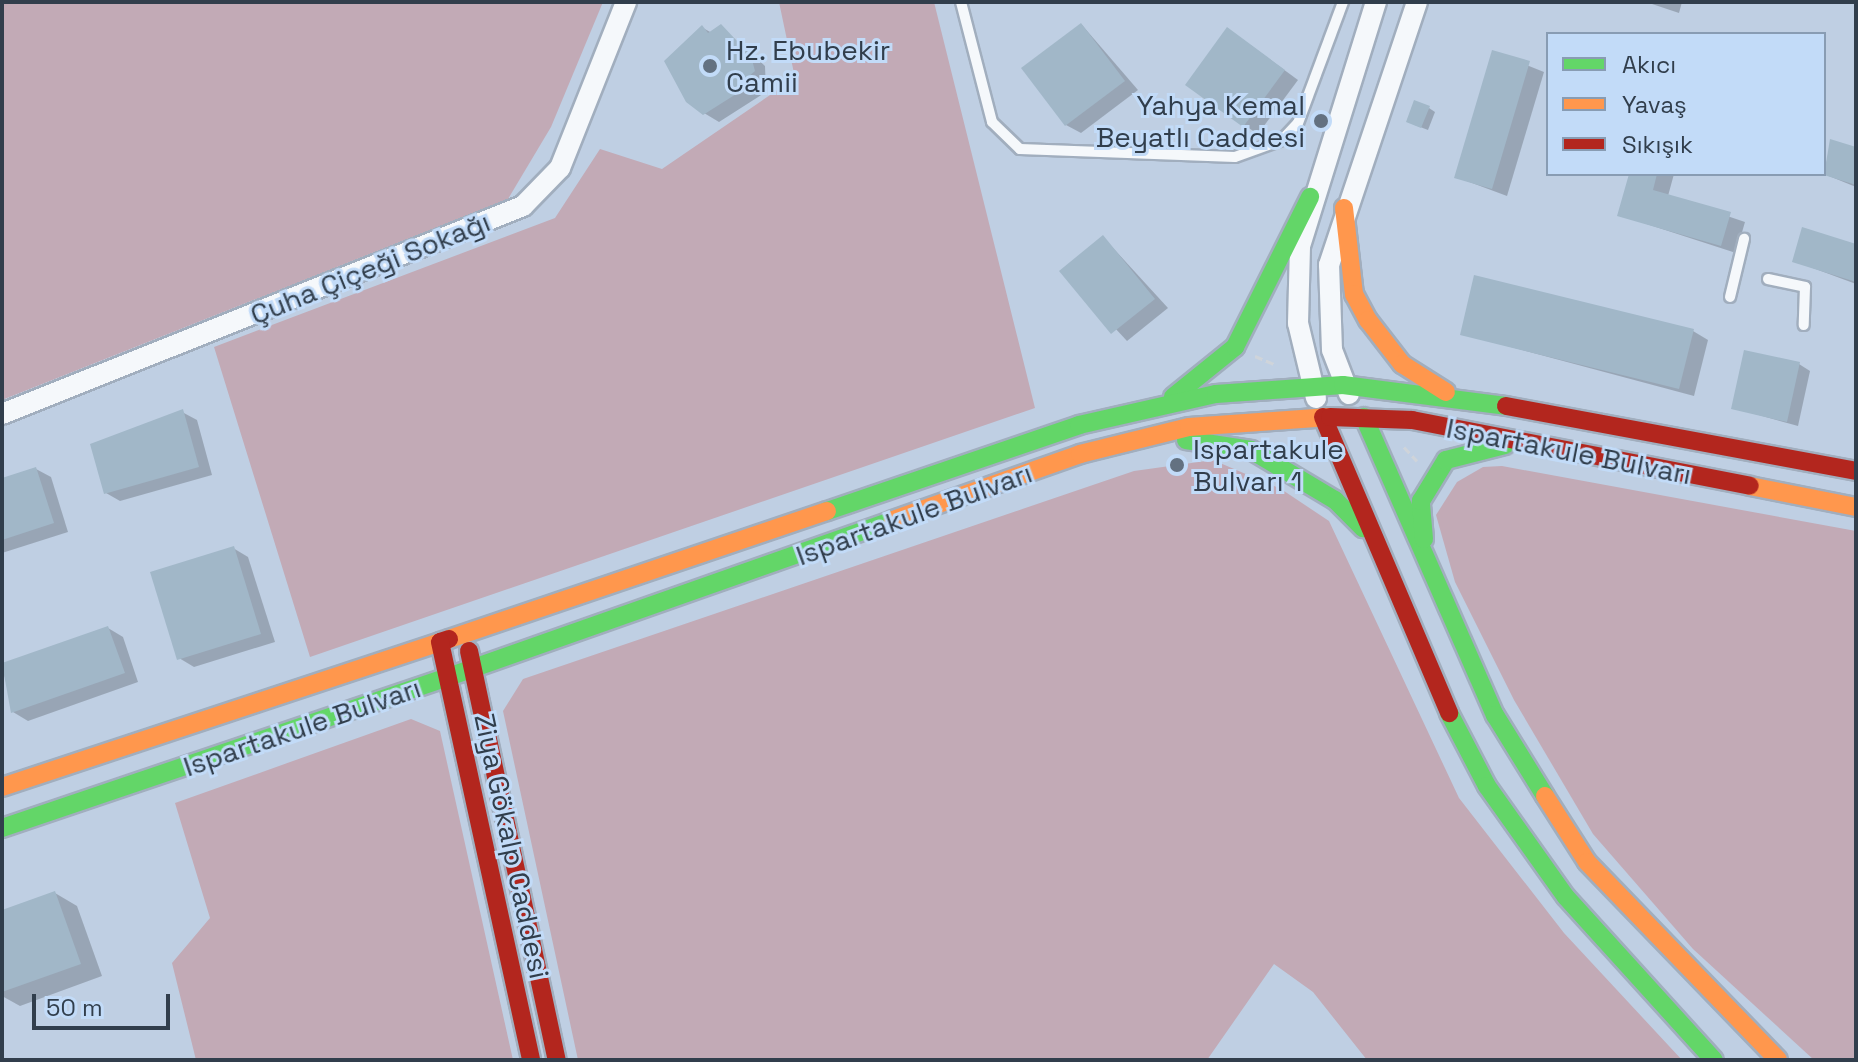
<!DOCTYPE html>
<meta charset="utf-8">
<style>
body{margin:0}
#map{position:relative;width:1858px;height:1062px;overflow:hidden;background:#bfcfe3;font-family:"Space Grotesk",sans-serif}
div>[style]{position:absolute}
.green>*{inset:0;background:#c2aab6}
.shadow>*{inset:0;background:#0003}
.building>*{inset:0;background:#a1b7c8}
.path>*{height:3px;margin-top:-1.5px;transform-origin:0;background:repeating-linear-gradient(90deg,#cfd4da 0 8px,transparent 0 12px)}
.roads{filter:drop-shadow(2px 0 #a1aebe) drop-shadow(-2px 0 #a1aebe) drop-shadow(0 2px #a1aebe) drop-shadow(0 -2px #a1aebe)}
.lane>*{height:10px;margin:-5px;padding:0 5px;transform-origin:5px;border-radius:5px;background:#f5f8fb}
.street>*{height:20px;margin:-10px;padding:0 10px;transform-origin:10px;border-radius:10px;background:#f5f8fb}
.fast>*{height:18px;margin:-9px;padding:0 9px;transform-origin:9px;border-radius:9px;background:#63d668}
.slow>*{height:18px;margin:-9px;padding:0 9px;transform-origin:9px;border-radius:9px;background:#ff974d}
.jam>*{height:18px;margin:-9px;padding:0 9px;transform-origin:9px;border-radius:9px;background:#b3261e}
.dots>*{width:22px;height:22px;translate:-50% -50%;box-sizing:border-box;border:4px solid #c2dbf8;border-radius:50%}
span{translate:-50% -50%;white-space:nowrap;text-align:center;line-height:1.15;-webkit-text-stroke:6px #c2dbf8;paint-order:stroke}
.poi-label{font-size:28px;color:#313e4c}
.left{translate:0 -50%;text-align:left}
.right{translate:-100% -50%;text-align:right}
.street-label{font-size:28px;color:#313e4c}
.frame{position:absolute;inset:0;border:4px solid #313e4c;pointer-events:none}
.legend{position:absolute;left:1546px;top:32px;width:280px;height:144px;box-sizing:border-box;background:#c2dbf8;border:2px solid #889cb3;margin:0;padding:10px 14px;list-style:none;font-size:24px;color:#313e4c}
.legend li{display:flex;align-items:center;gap:16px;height:40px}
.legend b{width:40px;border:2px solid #889cb3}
.scale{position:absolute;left:32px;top:994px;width:138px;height:36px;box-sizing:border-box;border:4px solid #313e4c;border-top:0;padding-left:10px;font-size:24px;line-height:28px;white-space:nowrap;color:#313e4c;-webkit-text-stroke:6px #c2dbf8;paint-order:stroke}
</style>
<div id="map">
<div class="green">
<div style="clip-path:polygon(2px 2px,603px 2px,551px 127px,508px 199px,2px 400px)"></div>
<div style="clip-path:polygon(779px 2px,934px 2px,1035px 408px,310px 657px,214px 347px,555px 218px,600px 149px,662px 169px,795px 78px)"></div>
<div style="clip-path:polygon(1213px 460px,1281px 489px,1329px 521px,1459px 798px,1564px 933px,1682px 1060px,1367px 1060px,1313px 992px,1274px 964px,1207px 1060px,578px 1060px,503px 711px,523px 679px,1134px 471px)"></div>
<div style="clip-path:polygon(1502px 466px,1856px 531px,1856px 1060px,1814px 1060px,1693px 949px,1593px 834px,1514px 700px,1455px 582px,1436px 515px,1457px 482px,1483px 467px)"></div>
<div style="clip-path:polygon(411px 719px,440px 731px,513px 1060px,196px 1060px,172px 963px,210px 918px,175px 803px)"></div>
</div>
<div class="shadow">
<div style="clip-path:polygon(1646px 2px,1682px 2px,1679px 13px)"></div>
<div style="clip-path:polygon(1082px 25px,1138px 90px,1081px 133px,1066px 125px)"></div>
<div style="clip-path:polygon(721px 27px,765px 66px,766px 92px,719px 122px,704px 113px,703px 28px,712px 33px)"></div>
<div style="clip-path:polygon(1242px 39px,1298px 80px,1258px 134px,1244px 125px)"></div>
<div style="clip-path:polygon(1494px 52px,1544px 72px,1507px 196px,1456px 177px)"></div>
<div style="clip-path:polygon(1429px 108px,1435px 112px,1428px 130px,1415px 125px)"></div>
<div style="clip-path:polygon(1831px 142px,1856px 149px,1856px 187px,1824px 174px)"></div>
<div style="clip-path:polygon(1631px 174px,1674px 174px,1668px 196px,1745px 222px,1736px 253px,1619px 215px)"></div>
<div style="clip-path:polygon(1103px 237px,1168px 308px,1127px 341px,1062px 271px)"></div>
<div style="clip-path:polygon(1856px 246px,1856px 284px,1794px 261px)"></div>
<div style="clip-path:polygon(1693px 331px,1708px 340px,1694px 396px,1462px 334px)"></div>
<div style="clip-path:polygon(1799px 364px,1810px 371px,1798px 426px,1734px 408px)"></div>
<div style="clip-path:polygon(182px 412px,197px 420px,212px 475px,120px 501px,106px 493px)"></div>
<div style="clip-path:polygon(36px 469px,51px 477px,68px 532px,2px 553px,2px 480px)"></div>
<div style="clip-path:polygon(233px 548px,248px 557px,275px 642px,194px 667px,179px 658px)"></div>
<div style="clip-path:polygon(108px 628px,123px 637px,138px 682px,28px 721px,13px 712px,2px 665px)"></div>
<div style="clip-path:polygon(55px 893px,77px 906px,102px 976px,20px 1006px,2px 996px,2px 912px)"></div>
</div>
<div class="building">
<div style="clip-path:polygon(1081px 23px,1125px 81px,1065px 126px,1021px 68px)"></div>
<div style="clip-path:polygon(721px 24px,751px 56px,755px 71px,748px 77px,752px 84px,703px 115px,686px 102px,664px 61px,702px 25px,708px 33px)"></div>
<div style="clip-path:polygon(1227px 27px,1285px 70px,1243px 127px,1185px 85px)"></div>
<div style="clip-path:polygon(1492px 50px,1530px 61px,1492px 189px,1454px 178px)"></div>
<div style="clip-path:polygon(1414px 100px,1430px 106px,1421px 128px,1406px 122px)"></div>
<div style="clip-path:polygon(1830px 139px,1856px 147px,1856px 185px,1824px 175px)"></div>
<div style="clip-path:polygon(1629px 174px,1657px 174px,1653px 190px,1731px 212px,1721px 246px,1617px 216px)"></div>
<div style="clip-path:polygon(1802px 227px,1856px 244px,1856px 282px,1792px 262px)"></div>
<div style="clip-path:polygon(1103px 235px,1155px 299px,1111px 334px,1059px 271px)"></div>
<div style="clip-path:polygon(1474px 275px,1694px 329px,1679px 389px,1460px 335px)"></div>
<div style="clip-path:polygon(1744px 350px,1800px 362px,1787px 422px,1731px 409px)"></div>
<div style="clip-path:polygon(183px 409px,199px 467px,104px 494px,90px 444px)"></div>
<div style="clip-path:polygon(36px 467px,54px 523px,2px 540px,2px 478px)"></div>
<div style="clip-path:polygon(234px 546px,261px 634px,177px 660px,150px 572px)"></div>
<div style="clip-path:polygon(108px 626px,125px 673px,11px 713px,2px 663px)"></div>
<div style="clip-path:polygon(55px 891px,81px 964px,2px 992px,2px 910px)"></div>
</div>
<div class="path">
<div style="left:1255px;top:356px;width:21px;rotate:23deg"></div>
<div style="left:1404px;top:447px;width:19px;rotate:47deg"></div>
</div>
<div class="roads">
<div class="lane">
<div style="left:961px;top:2px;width:124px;rotate:75.5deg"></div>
<div style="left:992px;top:122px;width:39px;rotate:44deg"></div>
<div style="left:1020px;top:149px;width:215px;rotate:2.1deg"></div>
<div style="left:1235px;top:157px;width:50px;rotate:-19.9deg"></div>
<div style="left:1282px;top:140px;width:23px;rotate:-47deg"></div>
<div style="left:1298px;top:123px;width:129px;rotate:-69.6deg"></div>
<div style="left:1768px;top:279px;width:38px;rotate:12deg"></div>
<div style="left:1805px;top:287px;width:38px;rotate:92deg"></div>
<div style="left:1730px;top:297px;width:60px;rotate:-76.4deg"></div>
</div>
<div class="street">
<div style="left:1349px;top:394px;width:47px;rotate:-111.1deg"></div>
<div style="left:1332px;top:350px;width:85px;rotate:-92deg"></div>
<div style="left:1329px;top:265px;width:277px;rotate:-71.5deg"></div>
<div style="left:1316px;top:398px;width:77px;rotate:-103.5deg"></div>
<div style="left:1298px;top:323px;width:77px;rotate:-88.5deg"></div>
<div style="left:1300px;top:246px;width:256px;rotate:-72.7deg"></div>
<div style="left:2px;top:414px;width:561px;rotate:-21.76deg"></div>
<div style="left:523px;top:206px;width:53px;rotate:-45.8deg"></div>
<div style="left:560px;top:168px;width:179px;rotate:-68.3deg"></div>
</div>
<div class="fast">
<div style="left:1173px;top:397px;width:80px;rotate:-38.9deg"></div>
<div style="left:1235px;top:347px;width:168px;rotate:-63.4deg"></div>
<div style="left:1364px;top:417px;width:326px;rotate:66.3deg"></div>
<div style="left:1495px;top:715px;width:95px;rotate:58.3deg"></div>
<div style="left:1186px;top:440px;width:66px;rotate:8.7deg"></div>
<div style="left:1251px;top:450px;width:98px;rotate:30.8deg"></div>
<div style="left:1335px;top:500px;width:40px;rotate:45deg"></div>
<div style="left:827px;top:511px;width:266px;rotate:-18.8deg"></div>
<div style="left:1079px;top:425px;width:140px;rotate:-12.8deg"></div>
<div style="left:1216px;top:394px;width:127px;rotate:-4.1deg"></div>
<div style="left:1343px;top:385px;width:164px;rotate:7.3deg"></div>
<div style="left:1424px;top:539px;width:38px;rotate:-95deg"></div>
<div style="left:1421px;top:501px;width:48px;rotate:-58.6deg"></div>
<div style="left:1446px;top:460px;width:61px;rotate:-14.3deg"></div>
<div style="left:451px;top:676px;width:469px;rotate:-19.4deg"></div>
<div style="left:1449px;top:713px;width:82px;rotate:62.5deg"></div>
<div style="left:1487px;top:786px;width:136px;rotate:54.6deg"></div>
<div style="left:1566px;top:897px;width:220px;rotate:47.8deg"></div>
<div style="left:2px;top:828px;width:474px;rotate:-18.7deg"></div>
</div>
<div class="slow">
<div style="left:1344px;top:208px;width:87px;rotate:83.4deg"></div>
<div style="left:1354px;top:294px;width:30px;rotate:62deg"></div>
<div style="left:1368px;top:320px;width:56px;rotate:52.3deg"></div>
<div style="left:1402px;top:364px;width:52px;rotate:32.5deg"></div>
<div style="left:1750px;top:486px;width:108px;rotate:11.2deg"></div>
<div style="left:893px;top:520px;width:198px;rotate:-19.4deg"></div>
<div style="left:1080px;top:454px;width:112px;rotate:-13.9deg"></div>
<div style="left:1189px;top:427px;width:141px;rotate:-4.1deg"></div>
<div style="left:449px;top:639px;width:399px;rotate:-18.7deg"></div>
<div style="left:2px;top:787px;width:461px;rotate:-18.3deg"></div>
<div style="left:1545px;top:796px;width:78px;rotate:57.5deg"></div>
<div style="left:1587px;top:862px;width:275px;rotate:46deg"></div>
</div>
<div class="jam">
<div style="left:1506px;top:406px;width:356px;rotate:10.5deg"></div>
<div style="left:1323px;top:417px;width:322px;rotate:66.9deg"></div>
<div style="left:1330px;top:417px;width:82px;rotate:2.1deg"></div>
<div style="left:1412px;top:420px;width:344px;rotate:11deg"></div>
<div style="left:449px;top:639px;width:9px;rotate:162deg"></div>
<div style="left:440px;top:642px;width:428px;rotate:77.7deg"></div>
<div style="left:469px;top:651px;width:418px;rotate:77.9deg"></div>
</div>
</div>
<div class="dots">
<div style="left:710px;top:66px;background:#637181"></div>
<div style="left:1321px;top:121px;background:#637181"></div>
<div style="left:1177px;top:465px;background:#637181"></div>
</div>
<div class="poi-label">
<span class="left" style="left:726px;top:66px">Hz. Ebubekir<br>Camii</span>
<span class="right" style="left:1305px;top:121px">Yahya Kemal<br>Beyatlı Caddesi</span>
<span class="left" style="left:1193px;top:465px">Ispartakule<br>Bulvarı 1</span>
</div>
<div class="street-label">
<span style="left:370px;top:268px;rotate:-22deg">Çuha Çiçeği Sokağı</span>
<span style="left:1569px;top:451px;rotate:11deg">Ispartakule Bulvarı</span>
<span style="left:914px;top:514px;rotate:-20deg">Ispartakule Bulvarı</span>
<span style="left:302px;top:727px;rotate:-19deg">Ispartakule Bulvarı</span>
<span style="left:512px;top:846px;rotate:78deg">Ziya Gökalp Caddesi</span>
</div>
<div class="frame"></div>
<ul class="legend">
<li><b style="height:10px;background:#63d668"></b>Akıcı</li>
<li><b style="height:10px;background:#ff974d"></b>Yavaş</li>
<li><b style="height:10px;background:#b3261e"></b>Sıkışık</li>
</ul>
<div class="scale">50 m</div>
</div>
